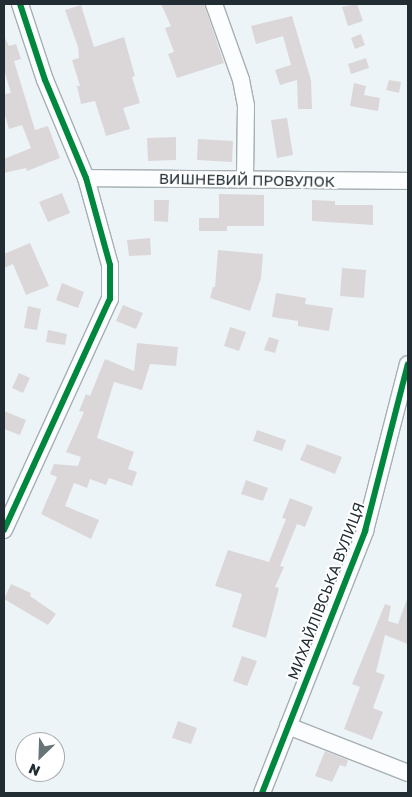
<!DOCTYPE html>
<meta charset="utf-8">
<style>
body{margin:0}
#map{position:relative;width:412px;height:797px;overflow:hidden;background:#edf4f8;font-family:"Golos Text",sans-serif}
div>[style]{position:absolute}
.building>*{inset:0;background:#dbd7d9}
.roads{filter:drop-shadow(1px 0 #a6afb3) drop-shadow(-1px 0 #a6afb3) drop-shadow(0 1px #a6afb3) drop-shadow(0 -1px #a6afb3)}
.minor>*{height:16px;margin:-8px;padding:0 8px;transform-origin:8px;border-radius:8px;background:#fcfdfe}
.cycleway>*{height:6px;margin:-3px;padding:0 3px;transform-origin:3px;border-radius:3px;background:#00873e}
span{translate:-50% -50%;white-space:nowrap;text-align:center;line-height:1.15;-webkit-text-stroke:4px #fff;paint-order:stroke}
.street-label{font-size:15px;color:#212d33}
.frame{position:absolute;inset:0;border:5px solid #212d33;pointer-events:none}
.north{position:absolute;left:15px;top:732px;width:50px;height:50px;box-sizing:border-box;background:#fff;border:1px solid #a6abad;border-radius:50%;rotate:204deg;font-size:14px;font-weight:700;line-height:20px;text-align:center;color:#212d33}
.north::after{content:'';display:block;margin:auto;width:18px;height:22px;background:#687378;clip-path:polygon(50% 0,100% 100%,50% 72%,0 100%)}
</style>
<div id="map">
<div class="building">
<div style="clip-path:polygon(161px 4px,204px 4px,224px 63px,177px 78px,168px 54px,174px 52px,165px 28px,171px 26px)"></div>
<div style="clip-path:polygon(357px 4px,363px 21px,348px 26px,342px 7px)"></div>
<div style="clip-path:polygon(81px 5px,94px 47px,124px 37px,135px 76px,132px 77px,140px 103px,123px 108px,130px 129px,106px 136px,95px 101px,81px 104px,77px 86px,80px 86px,72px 60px,79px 58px,78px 47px,65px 10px)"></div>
<div style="clip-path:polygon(292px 16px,311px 80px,312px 109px,298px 109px,297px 80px,280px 85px,275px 70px,291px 65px,283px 36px,256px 44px,251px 26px)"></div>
<div style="clip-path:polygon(361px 34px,365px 45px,355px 49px,351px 38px)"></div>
<div style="clip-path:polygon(4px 36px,9px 46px,16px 44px,21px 59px,14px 61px,35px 130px,48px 126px,60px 158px,27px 171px,26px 168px,4px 173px,4px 159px,31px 148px,22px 125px,9px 129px,4px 112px,4px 94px,11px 93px,4px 70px)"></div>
<div style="clip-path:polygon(366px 58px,369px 68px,351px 74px,348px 64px)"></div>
<div style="clip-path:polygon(389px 80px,401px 82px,399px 93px,386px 90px)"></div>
<div style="clip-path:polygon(354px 83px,366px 86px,364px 95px,380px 98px,378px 111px,350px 106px)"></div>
<div style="clip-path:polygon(287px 118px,293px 155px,277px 158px,271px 120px)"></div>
<div style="clip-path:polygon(176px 137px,176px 160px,148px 161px,147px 138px)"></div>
<div style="clip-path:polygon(198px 139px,233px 141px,232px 162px,197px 160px)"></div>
<div style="clip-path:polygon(62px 193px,70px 213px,48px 222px,39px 202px)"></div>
<div style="clip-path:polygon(219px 194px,264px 195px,264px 226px,227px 226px,227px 231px,199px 231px,199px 218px,219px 218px)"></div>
<div style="clip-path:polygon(154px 200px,169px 200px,168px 222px,154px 221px)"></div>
<div style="clip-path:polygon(312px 200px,335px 201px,335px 205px,373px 205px,373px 225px,312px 221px)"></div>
<div style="clip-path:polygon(150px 238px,151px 255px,129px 256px,127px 240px)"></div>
<div style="clip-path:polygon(30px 243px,49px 286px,26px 295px,13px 264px,4px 268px,4px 254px)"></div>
<div style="clip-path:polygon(218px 250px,263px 254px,261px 278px,250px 311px,210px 298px,213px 287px,215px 287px)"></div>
<div style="clip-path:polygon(342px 268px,366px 270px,364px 298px,340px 296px)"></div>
<div style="clip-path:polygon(62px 283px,84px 292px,78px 308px,56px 300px)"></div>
<div style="clip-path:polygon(276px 293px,306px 298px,305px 304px,333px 308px,329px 331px,298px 326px,298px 321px,272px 317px)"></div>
<div style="clip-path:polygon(123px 305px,143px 313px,136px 329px,116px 321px)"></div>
<div style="clip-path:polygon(28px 306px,41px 309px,37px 330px,24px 328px)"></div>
<div style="clip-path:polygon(230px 327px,246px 332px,239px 351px,224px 346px)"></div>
<div style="clip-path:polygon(48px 330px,67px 334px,65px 345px,46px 342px)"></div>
<div style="clip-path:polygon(269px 337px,279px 340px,275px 353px,264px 350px)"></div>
<div style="clip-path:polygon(137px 343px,178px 347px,176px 366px,150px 364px,142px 390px,114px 382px,97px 438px,134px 452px,128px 469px,137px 472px,132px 486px,109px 478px,106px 485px,90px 479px,87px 488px,74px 483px,65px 506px,99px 520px,91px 539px,41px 514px,57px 477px,50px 474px,54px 464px,78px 466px,81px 457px,66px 452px,84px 412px,79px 411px,86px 394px,90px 396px,105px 359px,134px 371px)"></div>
<div style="clip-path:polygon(19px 373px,30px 378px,23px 393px,12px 388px)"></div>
<div style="clip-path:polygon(4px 411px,26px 420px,20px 435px,4px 429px)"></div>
<div style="clip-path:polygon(257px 430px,286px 440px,282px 451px,253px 441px)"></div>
<div style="clip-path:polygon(307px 444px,342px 457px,335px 474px,300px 460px)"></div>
<div style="clip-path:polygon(246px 480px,268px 488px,263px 501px,241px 494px)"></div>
<div style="clip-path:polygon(290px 498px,313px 507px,305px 527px,297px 524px,280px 566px,284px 567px,275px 587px,279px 588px,266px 638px,232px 627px,242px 594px,215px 586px,228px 550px,269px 562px,286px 519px,282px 518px)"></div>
<div style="clip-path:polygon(11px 584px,31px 593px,30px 596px,56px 614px,48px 625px,4px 599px)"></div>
<div style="clip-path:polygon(407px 599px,408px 644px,385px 635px,376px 672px,385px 675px,373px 708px,383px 712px,372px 740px,344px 729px,360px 687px,352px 684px,385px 604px,391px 606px,388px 621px,398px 624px)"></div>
<div style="clip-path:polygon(242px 656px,257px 661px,247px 686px,233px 681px)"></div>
<div style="clip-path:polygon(178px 721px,197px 728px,191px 744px,172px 738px)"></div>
<div style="clip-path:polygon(325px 751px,348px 760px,346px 767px,340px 765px,332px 782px,315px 776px)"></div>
</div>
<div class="roads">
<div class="minor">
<div style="left:214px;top:4px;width:81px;rotate:70.4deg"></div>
<div style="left:241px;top:80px;width:25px;rotate:79deg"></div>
<div style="left:246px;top:105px;width:74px;rotate:90.8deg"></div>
<div style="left:86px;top:178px;width:322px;rotate:0.5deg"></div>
<div style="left:4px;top:530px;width:254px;rotate:-65.4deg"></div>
<div style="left:110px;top:299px;width:34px;rotate:-90deg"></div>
<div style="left:110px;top:265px;width:90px;rotate:-105.4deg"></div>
<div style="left:86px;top:178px;width:106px;rotate:-112.7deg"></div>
<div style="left:45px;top:80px;width:80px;rotate:-108.2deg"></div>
<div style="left:288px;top:726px;width:129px;rotate:21.4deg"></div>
<div style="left:262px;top:793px;width:282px;rotate:-68.5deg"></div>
<div style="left:365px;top:531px;width:172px;rotate:-75.6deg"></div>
</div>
</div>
<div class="cycleway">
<div style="left:4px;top:530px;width:254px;rotate:-65.4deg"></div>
<div style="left:110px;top:299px;width:34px;rotate:-90deg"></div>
<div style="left:110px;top:265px;width:90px;rotate:-105.4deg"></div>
<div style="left:86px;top:178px;width:106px;rotate:-112.7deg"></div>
<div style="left:45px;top:80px;width:80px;rotate:-108.2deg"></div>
<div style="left:262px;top:793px;width:282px;rotate:-68.5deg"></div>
<div style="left:365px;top:531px;width:172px;rotate:-75.6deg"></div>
</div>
<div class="street-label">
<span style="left:247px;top:180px;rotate:1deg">ВИШНЕВИЙ ПРОВУЛОК</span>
<span style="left:326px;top:591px;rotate:-69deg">МИХАЙЛІВСЬКА ВУЛИЦЯ</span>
</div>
<div class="frame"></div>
<div class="north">N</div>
</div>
